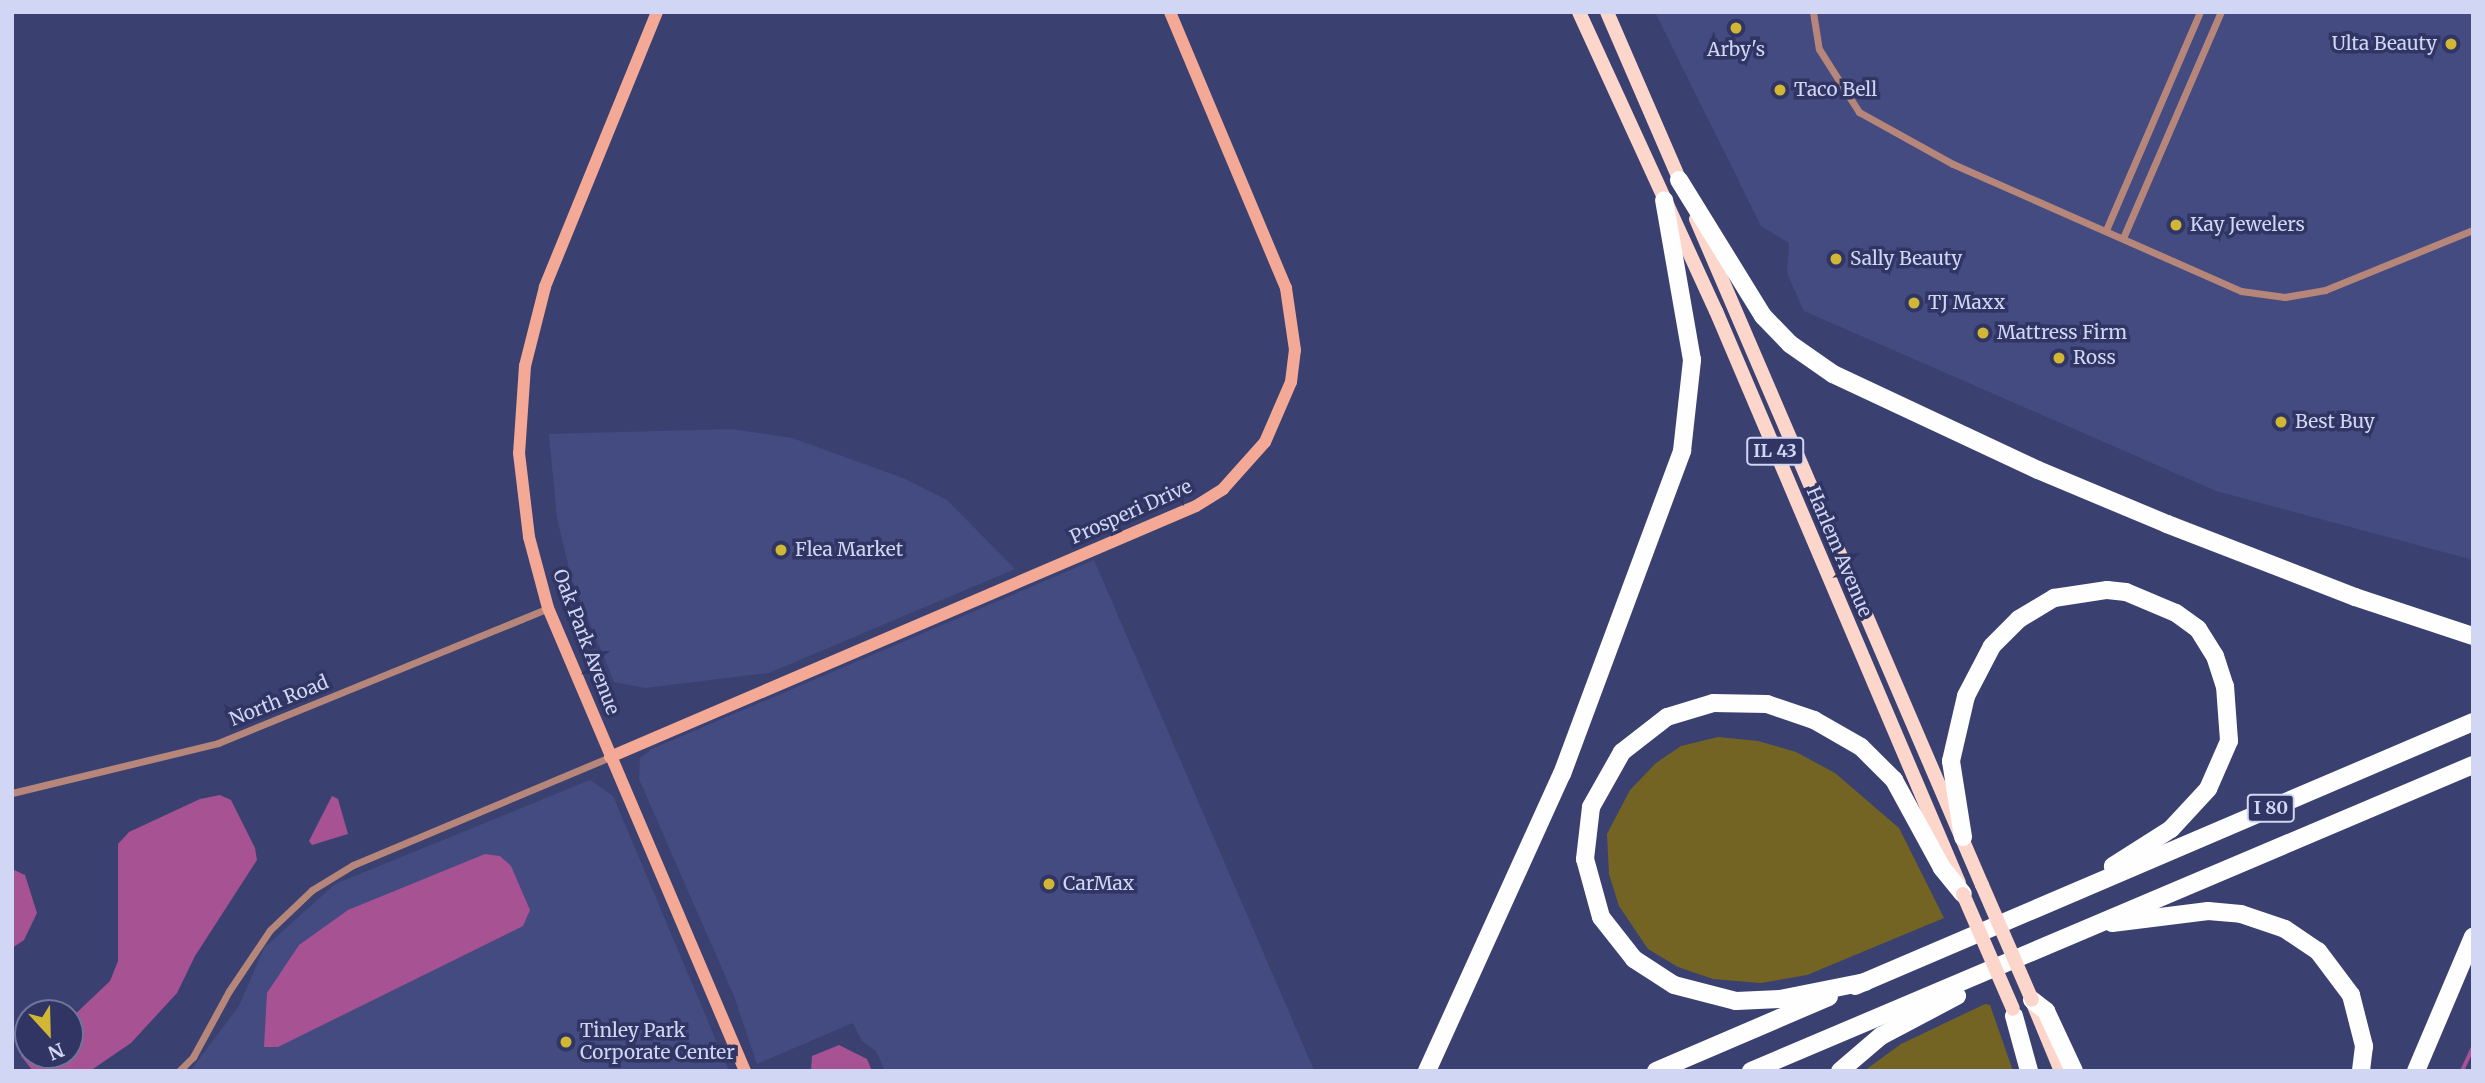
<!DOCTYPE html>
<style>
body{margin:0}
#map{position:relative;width:2485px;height:1083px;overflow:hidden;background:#3a4070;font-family:Merriweather,serif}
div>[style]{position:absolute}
.built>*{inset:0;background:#444b80}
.green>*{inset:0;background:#736424}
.water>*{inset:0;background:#a65293}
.stream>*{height:3.5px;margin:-1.75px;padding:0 1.75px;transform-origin:1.75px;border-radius:1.75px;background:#a65293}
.street>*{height:7px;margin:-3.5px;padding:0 3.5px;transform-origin:3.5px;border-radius:3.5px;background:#b58679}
.secondary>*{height:12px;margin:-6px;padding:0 6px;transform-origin:6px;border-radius:6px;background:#f3a995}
.primary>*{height:14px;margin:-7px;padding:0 7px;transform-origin:7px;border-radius:7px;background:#fdd6cb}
.highway>*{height:18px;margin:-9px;padding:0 9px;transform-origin:9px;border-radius:9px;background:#fefefe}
.primary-bridge>*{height:14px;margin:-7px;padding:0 7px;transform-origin:7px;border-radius:7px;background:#fdd6cb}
.dots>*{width:19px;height:19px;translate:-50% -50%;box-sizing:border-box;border:4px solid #303564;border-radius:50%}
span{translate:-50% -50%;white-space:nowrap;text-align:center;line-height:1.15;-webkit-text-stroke:7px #303564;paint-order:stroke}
.shield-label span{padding:2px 5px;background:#303564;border:2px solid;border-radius:5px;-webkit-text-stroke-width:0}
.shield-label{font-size:18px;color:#d0d6f3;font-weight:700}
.poi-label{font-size:19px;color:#d0d6f3}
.right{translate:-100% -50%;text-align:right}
.left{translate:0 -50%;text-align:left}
.street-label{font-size:19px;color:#d0d6f3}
.frame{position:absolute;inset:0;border:14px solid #d0d6f3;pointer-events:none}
.north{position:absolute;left:14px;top:999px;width:70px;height:70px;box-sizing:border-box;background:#303564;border:2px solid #70759d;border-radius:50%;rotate:158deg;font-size:19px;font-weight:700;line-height:28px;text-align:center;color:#d0d6f3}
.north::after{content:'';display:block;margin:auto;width:24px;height:32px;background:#d2b735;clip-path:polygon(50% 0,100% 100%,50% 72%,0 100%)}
</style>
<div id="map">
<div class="built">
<div style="clip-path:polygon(1655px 12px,2473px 12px,2473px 560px,2216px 491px,1804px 311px,1787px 273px,1789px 243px,1761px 226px)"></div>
<div style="clip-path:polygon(731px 429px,792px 438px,903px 478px,947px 500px,1015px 569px,769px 673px,645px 688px,614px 682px,571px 577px,557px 518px,549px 434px)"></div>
<div style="clip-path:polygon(1094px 560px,1314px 1070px,885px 1071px,876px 1051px,862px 1041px,853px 1023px,757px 1064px,734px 996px,639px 779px,640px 758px,652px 749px)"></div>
<div style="clip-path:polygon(590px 780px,613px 796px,729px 1071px,190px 1071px,239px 1006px,264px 948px,335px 884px)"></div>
</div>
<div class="green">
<div style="clip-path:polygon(1718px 737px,1758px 741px,1796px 752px,1835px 773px,1899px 828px,1944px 918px,1807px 975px,1761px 983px,1713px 979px,1678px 967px,1648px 949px,1619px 906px,1609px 874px,1607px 834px,1630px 790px,1656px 763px,1681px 746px)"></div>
<div style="clip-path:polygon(1985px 1004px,1990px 1005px,2013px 1071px,1864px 1071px,1901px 1044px)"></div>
</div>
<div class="water">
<div style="clip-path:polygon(220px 795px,231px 800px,255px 848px,257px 860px,195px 956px,177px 993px,131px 1043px,90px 1071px,33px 1071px,21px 1056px,21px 1048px,28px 1044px,28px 1055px,70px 1055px,70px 1019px,110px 981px,118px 961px,118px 844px,129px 832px,200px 799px)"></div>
<div style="clip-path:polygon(332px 796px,338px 799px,348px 834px,312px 845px,309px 841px)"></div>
<div style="clip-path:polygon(485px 854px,500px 856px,511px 866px,530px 910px,523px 926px,278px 1047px,264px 1047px,267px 993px,299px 945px,348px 910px)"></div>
<div style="clip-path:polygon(12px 869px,25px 875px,37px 913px,24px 940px,12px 948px)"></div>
<div style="clip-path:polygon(839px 1045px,867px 1059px,872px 1071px,811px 1071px,812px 1056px)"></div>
</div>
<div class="stream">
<div style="left:2462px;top:1071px;width:26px;rotate:-65deg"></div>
</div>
<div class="street">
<div style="left:1813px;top:12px;width:37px;rotate:81deg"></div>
<div style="left:1819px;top:49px;width:75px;rotate:57.6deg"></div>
<div style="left:1859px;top:112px;width:107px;rotate:29deg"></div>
<div style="left:1953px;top:164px;width:315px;rotate:23.8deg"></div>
<div style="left:2241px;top:291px;width:44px;rotate:7.8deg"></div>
<div style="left:2285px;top:297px;width:41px;rotate:-9.9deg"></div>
<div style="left:2325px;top:290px;width:160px;rotate:-22.1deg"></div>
<div style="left:2106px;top:230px;width:237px;rotate:-66.7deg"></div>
<div style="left:2123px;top:238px;width:246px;rotate:-66.6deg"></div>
<div style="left:12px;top:793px;width:212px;rotate:-13.6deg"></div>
<div style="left:218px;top:743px;width:357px;rotate:-22.2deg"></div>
<div style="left:179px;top:1071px;width:20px;rotate:-45deg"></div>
<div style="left:193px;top:1057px;width:75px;rotate:-61.4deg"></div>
<div style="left:229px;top:991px;width:73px;rotate:-56.1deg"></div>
<div style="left:270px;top:930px;width:58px;rotate:-43.6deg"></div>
<div style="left:312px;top:890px;width:48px;rotate:-31.4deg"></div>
<div style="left:353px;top:865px;width:279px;rotate:-22.8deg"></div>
</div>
<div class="secondary">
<div style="left:657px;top:12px;width:297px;rotate:112.2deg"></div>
<div style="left:545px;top:287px;width:81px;rotate:104.2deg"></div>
<div style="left:525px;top:366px;width:87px;rotate:93.9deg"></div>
<div style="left:519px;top:453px;width:85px;rotate:83.2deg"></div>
<div style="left:529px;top:537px;width:73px;rotate:75deg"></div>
<div style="left:548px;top:608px;width:503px;rotate:66.95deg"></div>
<div style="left:610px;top:757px;width:637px;rotate:-23.19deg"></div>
<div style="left:1196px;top:506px;width:32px;rotate:-32deg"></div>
<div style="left:1223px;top:489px;width:63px;rotate:-48.2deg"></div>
<div style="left:1265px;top:442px;width:65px;rotate:-66.6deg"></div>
<div style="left:1291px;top:382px;width:32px;rotate:-83deg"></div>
<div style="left:1295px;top:350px;width:63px;rotate:-98.3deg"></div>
<div style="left:1286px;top:288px;width:299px;rotate:-112.8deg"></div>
</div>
<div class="primary">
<div style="left:1579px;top:12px;width:329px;rotate:65.4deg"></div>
<div style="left:1716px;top:311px;width:621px;rotate:66.98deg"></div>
<div style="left:1607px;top:12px;width:192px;rotate:66.6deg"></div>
<div style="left:1696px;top:219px;width:725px;rotate:66.76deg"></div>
<div style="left:2032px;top:1001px;width:76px;rotate:67.5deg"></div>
</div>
<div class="highway">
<div style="left:1679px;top:180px;width:160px;rotate:58.3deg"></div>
<div style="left:1763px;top:316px;width:39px;rotate:46deg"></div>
<div style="left:1790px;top:344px;width:52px;rotate:34.9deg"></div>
<div style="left:1833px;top:374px;width:226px;rotate:25.1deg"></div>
<div style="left:2038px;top:470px;width:140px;rotate:22.7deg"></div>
<div style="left:2167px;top:524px;width:202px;rotate:21.2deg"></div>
<div style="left:2355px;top:597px;width:124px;rotate:18.3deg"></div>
<div style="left:1963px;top:837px;width:77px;rotate:-99deg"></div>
<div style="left:1951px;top:761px;width:67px;rotate:-77deg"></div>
<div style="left:1966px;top:696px;width:56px;rotate:-62.5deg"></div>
<div style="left:1992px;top:646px;width:38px;rotate:-45deg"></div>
<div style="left:2019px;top:619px;width:41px;rotate:-31deg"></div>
<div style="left:2054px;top:598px;width:54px;rotate:-8.6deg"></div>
<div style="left:2107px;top:590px;width:19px;rotate:6deg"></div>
<div style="left:2126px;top:592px;width:54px;rotate:22.8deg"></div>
<div style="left:2176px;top:613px;width:27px;rotate:36deg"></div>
<div style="left:2198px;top:629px;width:32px;rotate:58deg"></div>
<div style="left:2215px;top:656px;width:32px;rotate:72deg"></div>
<div style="left:2225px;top:686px;width:55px;rotate:85.8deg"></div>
<div style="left:2229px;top:741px;width:52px;rotate:113.6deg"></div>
<div style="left:2208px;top:789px;width:54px;rotate:132.8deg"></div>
<div style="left:2171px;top:829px;width:69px;rotate:147.5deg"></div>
<div style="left:2112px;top:923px;width:97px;rotate:-7.1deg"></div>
<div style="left:2208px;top:911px;width:33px;rotate:5deg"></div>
<div style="left:2241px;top:914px;width:46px;rotate:18.8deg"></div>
<div style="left:2285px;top:929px;width:40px;rotate:34deg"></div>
<div style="left:2318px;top:951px;width:55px;rotate:53.1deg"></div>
<div style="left:2351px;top:995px;width:53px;rotate:75.7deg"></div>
<div style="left:2364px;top:1046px;width:25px;rotate:97deg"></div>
<div style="left:1865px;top:982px;width:87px;rotate:168.7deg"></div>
<div style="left:1780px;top:999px;width:44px;rotate:177.4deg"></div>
<div style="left:1736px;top:1001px;width:64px;rotate:-165.5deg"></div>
<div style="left:1674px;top:985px;width:48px;rotate:-147deg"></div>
<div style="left:1634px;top:959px;width:53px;rotate:-128.2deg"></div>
<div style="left:1601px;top:917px;width:60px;rotate:-105.4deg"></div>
<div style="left:1585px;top:859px;width:52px;rotate:-83.4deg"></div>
<div style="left:1591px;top:807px;width:63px;rotate:-60.6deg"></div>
<div style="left:1622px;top:752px;width:57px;rotate:-37.9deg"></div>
<div style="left:1667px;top:717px;width:48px;rotate:-16.9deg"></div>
<div style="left:1713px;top:703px;width:54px;rotate:1.1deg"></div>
<div style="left:1767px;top:704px;width:50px;rotate:18.8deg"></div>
<div style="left:1814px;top:720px;width:54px;rotate:29.9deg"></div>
<div style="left:1861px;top:747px;width:47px;rotate:45deg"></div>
<div style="left:1894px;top:780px;width:100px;rotate:61.4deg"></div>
<div style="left:1942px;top:868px;width:33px;rotate:51deg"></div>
<div style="left:1855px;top:986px;width:672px;rotate:-23.13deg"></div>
<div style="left:2032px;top:1000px;width:18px;rotate:38deg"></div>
<div style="left:2046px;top:1011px;width:66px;rotate:65deg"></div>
<div style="left:2014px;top:1016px;width:57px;rotate:74.7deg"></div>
<div style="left:1427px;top:1071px;width:326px;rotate:-65.6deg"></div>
<div style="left:1562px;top:774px;width:345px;rotate:-69.6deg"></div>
<div style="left:1682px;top:451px;width:92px;rotate:-83.7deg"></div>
<div style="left:1692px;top:360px;width:162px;rotate:-99.9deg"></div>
<div style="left:1656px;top:1071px;width:188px;rotate:-23.2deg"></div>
<div style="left:1751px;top:1071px;width:784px;rotate:-22.97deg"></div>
<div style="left:1840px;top:1071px;width:54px;rotate:-40.5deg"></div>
<div style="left:1881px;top:1036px;width:86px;rotate:-27.8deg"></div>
<div style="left:2416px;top:1071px;width:146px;rotate:-67deg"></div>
</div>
<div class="primary-bridge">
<div style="left:1982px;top:885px;width:125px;rotate:66.5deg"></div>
<div style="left:1963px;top:894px;width:125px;rotate:66.5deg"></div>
</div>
<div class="dots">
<div style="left:1736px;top:28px;background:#d2b735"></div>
<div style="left:2451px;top:44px;background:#d2b735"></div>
<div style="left:1780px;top:90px;background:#d2b735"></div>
<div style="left:2176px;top:225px;background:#d2b735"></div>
<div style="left:1836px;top:259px;background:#d2b735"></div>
<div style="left:1914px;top:303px;background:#d2b735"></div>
<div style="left:1983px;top:333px;background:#d2b735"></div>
<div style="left:2059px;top:358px;background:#d2b735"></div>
<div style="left:2281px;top:422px;background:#d2b735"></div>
<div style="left:781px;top:550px;background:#d2b735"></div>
<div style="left:1049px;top:884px;background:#d2b735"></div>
<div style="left:566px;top:1042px;background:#d2b735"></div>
</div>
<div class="shield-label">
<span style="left:1775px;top:451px">IL 43</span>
<span style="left:2271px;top:808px">I 80</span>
</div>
<div class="poi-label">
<span class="right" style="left:2437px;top:44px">Ulta Beauty</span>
<span style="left:1736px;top:50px">Arby's</span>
<span class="left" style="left:1794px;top:90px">Taco Bell</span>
<span class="left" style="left:2190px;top:225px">Kay Jewelers</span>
<span class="left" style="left:1850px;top:259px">Sally Beauty</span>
<span class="left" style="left:1928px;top:303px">TJ Maxx</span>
<span class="left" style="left:1997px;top:333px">Mattress Firm</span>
<span class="left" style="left:2073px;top:358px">Ross</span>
<span class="left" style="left:2295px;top:422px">Best Buy</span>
<span class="left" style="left:795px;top:550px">Flea Market</span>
<span class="left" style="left:1063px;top:884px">CarMax</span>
<span class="left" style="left:580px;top:1042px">Tinley Park<br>Corporate Center</span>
</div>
<div class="street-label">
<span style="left:1131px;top:512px;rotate:-24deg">Prosperi Drive</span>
<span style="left:1839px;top:552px;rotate:67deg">Harlem Avenue</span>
<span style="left:586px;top:642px;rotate:69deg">Oak Park Avenue</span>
<span style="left:279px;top:701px;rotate:-22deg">North Road</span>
</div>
<div class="frame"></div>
<div class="north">N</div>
</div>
